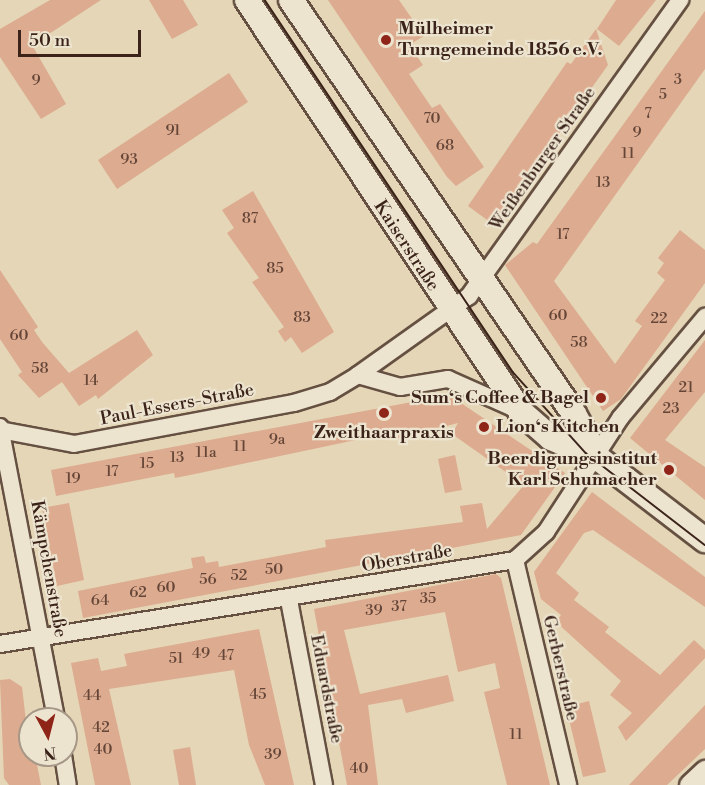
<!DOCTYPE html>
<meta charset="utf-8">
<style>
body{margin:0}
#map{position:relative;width:705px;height:785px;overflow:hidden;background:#e4d6b6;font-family:"Libre Bodoni",serif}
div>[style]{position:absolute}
.building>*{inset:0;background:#ddab8f}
.roads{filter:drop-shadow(2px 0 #655041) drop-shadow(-2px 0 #655041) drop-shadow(0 2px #655041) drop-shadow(0 -2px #655041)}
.minor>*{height:16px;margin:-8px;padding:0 8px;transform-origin:8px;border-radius:8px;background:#ede4d0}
.tertiary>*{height:21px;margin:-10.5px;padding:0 10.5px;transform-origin:10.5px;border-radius:10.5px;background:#ede4d0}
.secondary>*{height:24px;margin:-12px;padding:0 12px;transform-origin:12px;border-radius:12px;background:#ede4d0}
.tram>*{height:1.5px;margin:-0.75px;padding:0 0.75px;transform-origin:0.75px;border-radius:0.75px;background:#3b231a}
.dots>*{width:16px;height:16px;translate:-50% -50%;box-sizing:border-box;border:3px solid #ede4d0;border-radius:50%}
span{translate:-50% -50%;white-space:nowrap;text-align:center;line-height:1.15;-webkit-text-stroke:4.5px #ede4d0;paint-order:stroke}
.number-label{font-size:15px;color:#644537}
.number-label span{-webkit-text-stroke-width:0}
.poi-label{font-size:18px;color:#3b231a;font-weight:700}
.left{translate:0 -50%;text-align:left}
.right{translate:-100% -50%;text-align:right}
.street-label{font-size:18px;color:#3b231a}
.north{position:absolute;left:18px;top:707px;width:60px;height:60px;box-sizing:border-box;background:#ede4d0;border:2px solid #a69787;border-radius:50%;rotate:173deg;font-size:16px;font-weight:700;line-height:24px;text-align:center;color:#3b231a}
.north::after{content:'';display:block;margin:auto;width:21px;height:27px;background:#8f2418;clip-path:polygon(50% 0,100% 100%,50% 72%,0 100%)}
.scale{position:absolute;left:18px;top:30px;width:123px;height:27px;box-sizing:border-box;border:3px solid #3b231a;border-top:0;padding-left:8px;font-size:18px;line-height:21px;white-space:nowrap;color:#3b231a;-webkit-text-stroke:4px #ede4d0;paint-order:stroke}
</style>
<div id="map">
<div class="building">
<div style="clip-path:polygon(50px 0,101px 0,32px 45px,66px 104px,41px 119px,0 57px,0 29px)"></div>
<div style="clip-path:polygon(149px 0,183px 0,198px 25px,172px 39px)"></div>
<div style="clip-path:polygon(328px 0,399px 0,424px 36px,409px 45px,423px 65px,409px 74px,432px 108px,440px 104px,484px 167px,456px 186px,447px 177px)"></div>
<div style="clip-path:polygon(616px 0,656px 0,619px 46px,597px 29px)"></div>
<div style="clip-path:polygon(705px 11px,705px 69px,554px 281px,615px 364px,642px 326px,635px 321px,665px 280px,657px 273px,664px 263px,658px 258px,680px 230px,705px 250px,705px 283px,621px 399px,603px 411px,505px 265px,533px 242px,537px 244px)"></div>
<div style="clip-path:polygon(596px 29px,608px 65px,494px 225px,468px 206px,567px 62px,571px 64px)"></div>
<div style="clip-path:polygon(229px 73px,248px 102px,117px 189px,98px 160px)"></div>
<div style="clip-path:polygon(253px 191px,334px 332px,302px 353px,291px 337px,285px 342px,278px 331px,284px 327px,252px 282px,259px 278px,227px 233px,234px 228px,222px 210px)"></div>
<div style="clip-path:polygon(0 270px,38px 327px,34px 330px,42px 342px,69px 373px,137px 330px,153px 355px,98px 399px,96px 395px,79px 406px,62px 382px,39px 398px,18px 375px,22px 372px,0 339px)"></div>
<div style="clip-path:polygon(705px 340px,705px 392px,665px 440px,705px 467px,705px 500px,630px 438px)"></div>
<div style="clip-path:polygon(449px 395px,565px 473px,521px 535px,83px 618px,78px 591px,193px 568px,191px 558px,204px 556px,206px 563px,218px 561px,219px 567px,326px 547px,325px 540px,463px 522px,460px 506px,482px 503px,487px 529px,524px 485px,452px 434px,458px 423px,391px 440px,389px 433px,195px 474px,175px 478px,174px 473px,56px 496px,51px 470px)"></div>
<div style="clip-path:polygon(455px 455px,462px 490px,445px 493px,438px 459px)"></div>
<div style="clip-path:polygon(592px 492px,705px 577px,705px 607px,593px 530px,584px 533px,556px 573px,579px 593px,574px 600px,609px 627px,605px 632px,660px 675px,694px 640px,705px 650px,705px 658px,626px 741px,618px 727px,632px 713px,610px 695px,621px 681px,556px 622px,561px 615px,541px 599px,534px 572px)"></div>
<div style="clip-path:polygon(69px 503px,84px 580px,57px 586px,42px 508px)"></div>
<div style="clip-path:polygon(496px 574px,501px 578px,550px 785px,507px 785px,484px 692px,500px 688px,495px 663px,458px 672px,445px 612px,344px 630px,360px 694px,448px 675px,454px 701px,406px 713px,402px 699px,368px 705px,378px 785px,347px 785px,314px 609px)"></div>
<div style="clip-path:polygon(259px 629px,294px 785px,265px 785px,249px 745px,234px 670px,109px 689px,131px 785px,95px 785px,71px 663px,98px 658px,101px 671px,127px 666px,124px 654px)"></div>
<div style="clip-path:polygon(10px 679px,22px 687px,30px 755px,35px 755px,41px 785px,9px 785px,4px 778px,0 680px)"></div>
<div style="clip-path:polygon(589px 701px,606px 772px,583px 777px,566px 707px)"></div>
<div style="clip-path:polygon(705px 705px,705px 749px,667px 785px,629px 785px)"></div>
<div style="clip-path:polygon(190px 747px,196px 785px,179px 785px,173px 750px)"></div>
</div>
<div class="roads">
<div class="minor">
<div style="left:358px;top:375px;width:44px;rotate:15.9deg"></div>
<div style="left:400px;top:387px;width:49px;rotate:-9.5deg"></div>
<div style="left:448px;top:379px;width:79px;rotate:24deg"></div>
<div style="left:0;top:427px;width:297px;rotate:79.1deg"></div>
<div style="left:0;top:430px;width:75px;rotate:10.7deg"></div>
<div style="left:74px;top:444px;width:224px;rotate:-10.6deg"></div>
<div style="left:294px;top:403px;width:38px;rotate:-17deg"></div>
<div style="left:330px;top:392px;width:33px;rotate:-31deg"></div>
<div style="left:358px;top:375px;width:136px;rotate:-35.4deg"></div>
<div style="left:469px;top:296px;width:364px;rotate:-54.5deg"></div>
<div style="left:515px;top:560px;width:231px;rotate:76.7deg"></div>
<div style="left:289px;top:600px;width:188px;rotate:79.3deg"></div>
<div style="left:0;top:644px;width:522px;rotate:-9.26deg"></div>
<div style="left:515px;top:560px;width:42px;rotate:-42.1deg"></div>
<div style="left:546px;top:532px;width:137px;rotate:-56.9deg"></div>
<div style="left:621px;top:417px;width:131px;rotate:-50deg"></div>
<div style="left:63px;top:755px;width:30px;rotate:81deg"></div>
</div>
<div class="tertiary">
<div style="left:690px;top:785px;width:21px;rotate:-43deg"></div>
</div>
<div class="secondary">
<div style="left:247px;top:0;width:493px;rotate:56.4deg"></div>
<div style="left:520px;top:411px;width:41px;rotate:41.1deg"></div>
<div style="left:551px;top:438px;width:51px;rotate:23.1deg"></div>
<div style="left:598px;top:458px;width:135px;rotate:37.5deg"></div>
<div style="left:291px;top:0;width:501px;rotate:55.64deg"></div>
<div style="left:574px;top:414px;width:50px;rotate:61.4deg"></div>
</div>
</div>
<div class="tram">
<div style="left:265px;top:0;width:447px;rotate:56.3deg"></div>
<div style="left:513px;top:372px;width:109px;rotate:48deg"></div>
<div style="left:586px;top:453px;width:150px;rotate:37.7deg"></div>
</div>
<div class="dots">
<div style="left:386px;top:40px;background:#8f2418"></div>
<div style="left:601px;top:398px;background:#8f2418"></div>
<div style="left:384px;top:413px;background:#8f2418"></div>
<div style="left:484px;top:427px;background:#8f2418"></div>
<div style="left:669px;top:470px;background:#8f2418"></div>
</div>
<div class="number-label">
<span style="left:678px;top:80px">3</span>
<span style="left:36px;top:81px">9</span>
<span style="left:663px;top:95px">5</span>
<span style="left:648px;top:114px">7</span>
<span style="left:432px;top:119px">70</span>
<span style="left:173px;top:131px">91</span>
<span style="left:637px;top:133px">9</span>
<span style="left:445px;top:146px">68</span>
<span style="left:628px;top:154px">11</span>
<span style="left:129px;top:160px">93</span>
<span style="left:603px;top:183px">13</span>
<span style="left:250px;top:219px">87</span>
<span style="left:563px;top:235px">17</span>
<span style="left:275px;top:269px">85</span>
<span style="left:558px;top:316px">60</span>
<span style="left:302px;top:318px">83</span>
<span style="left:659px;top:319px">22</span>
<span style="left:19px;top:336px">60</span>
<span style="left:579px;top:343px">58</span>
<span style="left:40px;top:369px">58</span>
<span style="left:91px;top:381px">14</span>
<span style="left:686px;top:388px">21</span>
<span style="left:671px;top:409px">23</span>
<span style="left:277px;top:440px">9a</span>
<span style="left:240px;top:447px">11</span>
<span style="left:206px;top:453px">11a</span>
<span style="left:177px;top:458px">13</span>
<span style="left:147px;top:464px">15</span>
<span style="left:112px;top:472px">17</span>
<span style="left:73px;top:479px">19</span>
<span style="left:274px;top:570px">50</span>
<span style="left:239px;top:576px">52</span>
<span style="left:208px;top:580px">56</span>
<span style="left:166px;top:588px">60</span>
<span style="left:138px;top:593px">62</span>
<span style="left:428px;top:599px">35</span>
<span style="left:100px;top:601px">64</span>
<span style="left:399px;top:607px">37</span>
<span style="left:374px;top:611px">39</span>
<span style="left:201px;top:654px">49</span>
<span style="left:226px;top:656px">47</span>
<span style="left:176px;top:659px">51</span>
<span style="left:258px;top:695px">45</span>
<span style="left:92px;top:696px">44</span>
<span style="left:101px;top:728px">42</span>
<span style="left:516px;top:735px">11</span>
<span style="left:103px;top:750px">40</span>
<span style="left:273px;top:755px">39</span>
<span style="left:359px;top:769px">40</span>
</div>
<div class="poi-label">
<span class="left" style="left:398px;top:40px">Mülheimer<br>Turngemeinde 1856 e.V.</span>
<span class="right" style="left:589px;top:398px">Sum‘s Coffee &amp; Bagel</span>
<span class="left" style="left:496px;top:427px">Lion‘s Kitchen</span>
<span style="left:384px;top:433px">Zweithaarpraxis</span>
<span class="right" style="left:657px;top:470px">Beerdigungsinstitut<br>Karl Schumacher</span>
</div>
<div class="street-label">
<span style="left:543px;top:159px;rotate:-55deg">Weißenburger Straße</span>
<span style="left:406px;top:246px;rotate:57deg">Kaiserstraße</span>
<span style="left:177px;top:405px;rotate:-11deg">Paul-Essers-Straße</span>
<span style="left:407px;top:559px;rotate:-10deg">Oberstraße</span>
<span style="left:48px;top:569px;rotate:80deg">Kämpchenstraße</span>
<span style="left:560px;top:668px;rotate:77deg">Gerberstraße</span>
<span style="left:326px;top:689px;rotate:79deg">Eduardstraße</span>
</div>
<div class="north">N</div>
<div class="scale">50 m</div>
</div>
